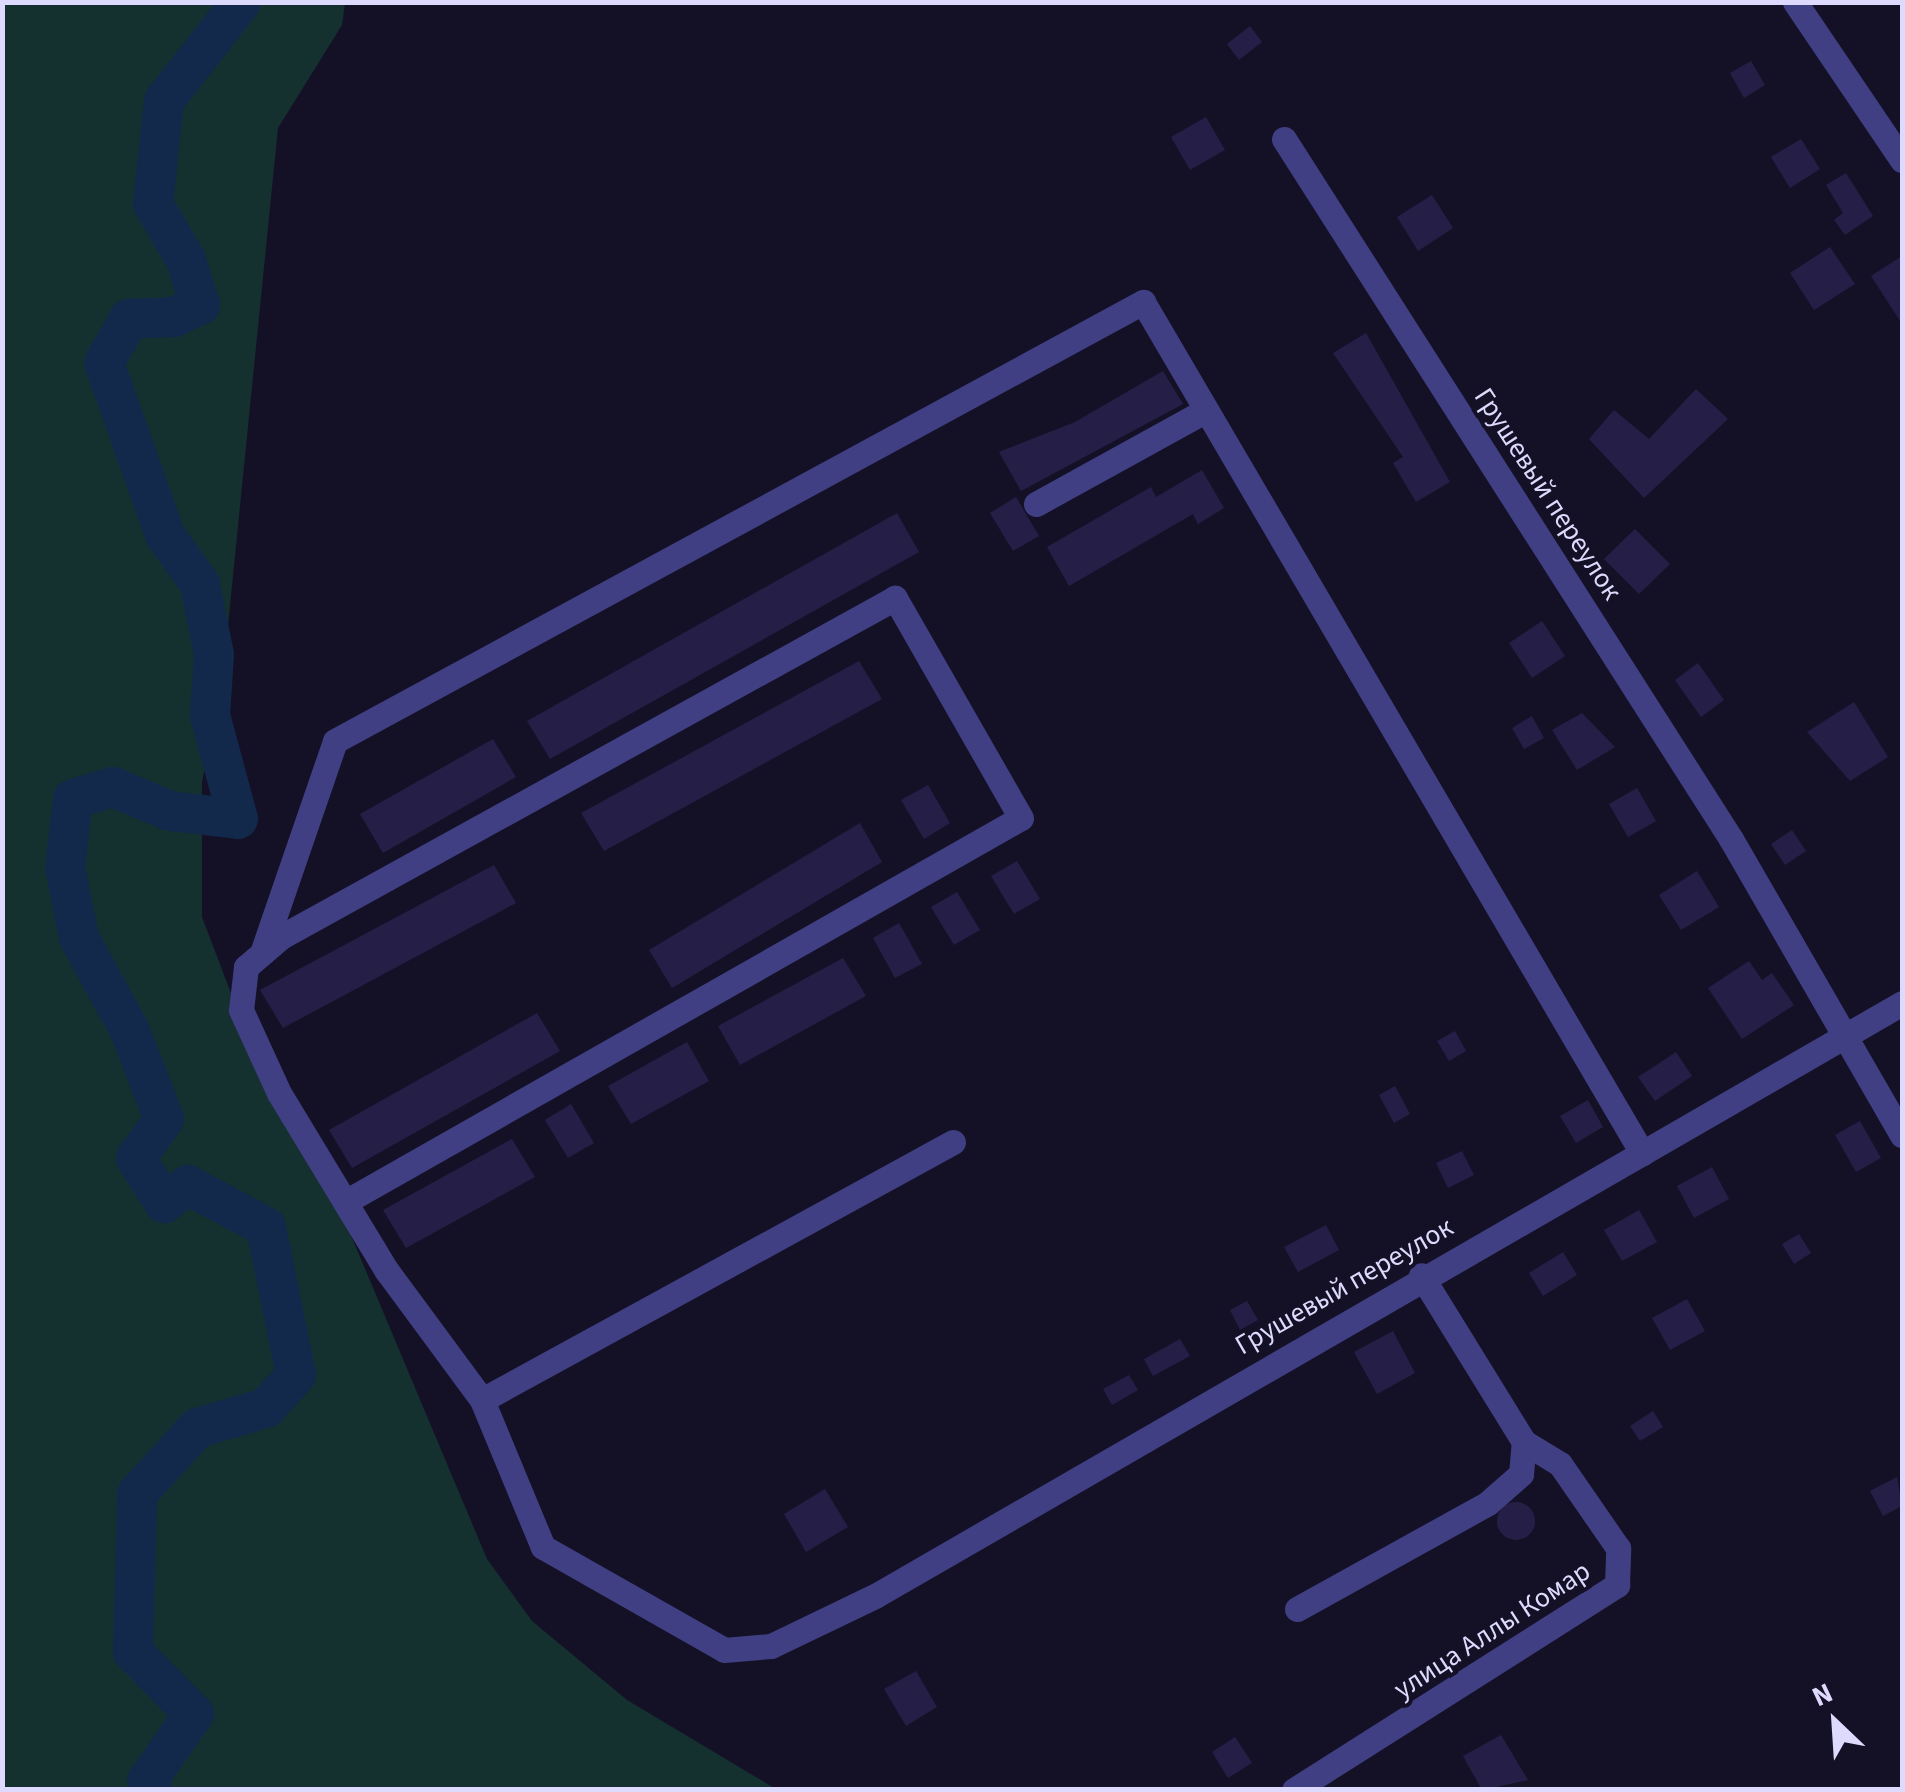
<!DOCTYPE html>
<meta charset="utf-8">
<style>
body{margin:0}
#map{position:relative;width:1905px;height:1792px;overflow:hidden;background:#141127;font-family:"Source Sans 3",sans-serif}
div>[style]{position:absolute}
.green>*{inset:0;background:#15312f}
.river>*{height:40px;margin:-20px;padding:0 20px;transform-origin:20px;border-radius:20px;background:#12294b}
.building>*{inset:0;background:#251f47}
.round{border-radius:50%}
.minor>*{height:25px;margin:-12.5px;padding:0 12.5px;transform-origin:12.5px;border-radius:12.5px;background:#403f83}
span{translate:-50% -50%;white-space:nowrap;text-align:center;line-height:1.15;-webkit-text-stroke:8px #141127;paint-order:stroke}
.street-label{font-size:28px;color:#dddafd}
.frame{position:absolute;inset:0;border:5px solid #dddafd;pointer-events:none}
.north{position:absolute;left:1785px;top:1672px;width:100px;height:100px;-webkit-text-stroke:8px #141127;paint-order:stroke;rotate:335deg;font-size:28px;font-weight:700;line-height:40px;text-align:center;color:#dddafd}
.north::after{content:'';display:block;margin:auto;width:35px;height:45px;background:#dddafd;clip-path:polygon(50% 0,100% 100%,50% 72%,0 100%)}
</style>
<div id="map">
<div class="green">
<div style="clip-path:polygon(3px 3px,345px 3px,342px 25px,278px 128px,223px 675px,202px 782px,202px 917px,251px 1046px,321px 1164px,487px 1559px,532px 1621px,627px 1700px,776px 1789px,3px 1790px)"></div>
</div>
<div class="river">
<div style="left:152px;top:1790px;width:10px;rotate:-119deg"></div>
<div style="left:147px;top:1781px;width:82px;rotate:-55deg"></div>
<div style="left:194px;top:1714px;width:87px;rotate:-134.5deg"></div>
<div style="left:133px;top:1652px;width:158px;rotate:-88.5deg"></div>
<div style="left:137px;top:1494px;width:89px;rotate:-47.7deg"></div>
<div style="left:197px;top:1428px;width:72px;rotate:-16.2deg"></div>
<div style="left:266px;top:1408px;width:45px;rotate:-47.7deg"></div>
<div style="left:296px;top:1375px;width:151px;rotate:-101.5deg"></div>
<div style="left:266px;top:1227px;width:89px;rotate:-151.7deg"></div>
<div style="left:188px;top:1185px;width:30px;rotate:143deg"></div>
<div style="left:164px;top:1203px;width:53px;rotate:-121.9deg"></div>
<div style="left:136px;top:1158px;width:48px;rotate:-54.3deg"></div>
<div style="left:164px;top:1119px;width:94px;rotate:-111.1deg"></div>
<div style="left:130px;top:1031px;width:106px;rotate:-118.7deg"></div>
<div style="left:79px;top:938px;width:72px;rotate:-101.2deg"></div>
<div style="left:65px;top:867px;width:68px;rotate:-83.3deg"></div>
<div style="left:73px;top:799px;width:42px;rotate:-16.7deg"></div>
<div style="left:113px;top:787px;width:62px;rotate:22.8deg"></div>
<div style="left:170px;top:811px;width:68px;rotate:6.7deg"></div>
<div style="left:238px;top:819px;width:108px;rotate:-105.1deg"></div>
<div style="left:210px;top:715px;width:60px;rotate:-86.2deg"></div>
<div style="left:214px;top:655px;width:72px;rotate:-101.2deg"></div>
<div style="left:200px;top:584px;width:60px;rotate:-125.5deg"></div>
<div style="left:165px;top:535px;width:182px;rotate:-109.5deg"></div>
<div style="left:104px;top:363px;width:51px;rotate:-60.4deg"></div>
<div style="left:129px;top:319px;width:45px;rotate:-2.5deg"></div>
<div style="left:174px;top:317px;width:29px;rotate:-25deg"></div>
<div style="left:200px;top:305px;width:47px;rotate:-107.3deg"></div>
<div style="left:186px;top:260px;width:65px;rotate:-120.5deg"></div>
<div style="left:153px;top:204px;width:104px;rotate:-83.9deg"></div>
<div style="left:164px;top:101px;width:125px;rotate:-52.1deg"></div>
</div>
<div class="building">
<div style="clip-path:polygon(1250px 26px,1262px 42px,1239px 60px,1227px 44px)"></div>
<div style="clip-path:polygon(1751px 61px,1765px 85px,1744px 98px,1730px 73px)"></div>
<div style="clip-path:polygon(1206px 117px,1225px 150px,1190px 170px,1171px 137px)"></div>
<div style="clip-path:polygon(1801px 139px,1820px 169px,1790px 188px,1771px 157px)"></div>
<div style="clip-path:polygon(1846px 173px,1873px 216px,1845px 235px,1834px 220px,1843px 213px,1826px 185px)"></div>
<div style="clip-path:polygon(1432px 195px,1453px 228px,1418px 251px,1397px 217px)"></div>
<div style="clip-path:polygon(1830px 247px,1855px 284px,1814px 310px,1790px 273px)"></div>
<div style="clip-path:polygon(1902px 256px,1902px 324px,1871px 276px)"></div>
<div style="clip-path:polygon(1366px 333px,1450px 482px,1416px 502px,1393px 463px,1403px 457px,1333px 353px)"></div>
<div style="clip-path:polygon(1163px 371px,1183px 404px,1021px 491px,999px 452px,1075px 422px)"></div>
<div style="clip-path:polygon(1696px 389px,1728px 419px,1644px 498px,1589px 439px,1614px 410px,1649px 439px)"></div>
<div style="clip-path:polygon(1202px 470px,1224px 508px,1198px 524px,1193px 514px,1069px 586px,1047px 547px,1151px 487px,1156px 497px)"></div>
<div style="clip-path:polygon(1016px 497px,1039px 536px,1013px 551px,990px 513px)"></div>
<div style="clip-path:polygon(897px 513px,919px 552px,550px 759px,527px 721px)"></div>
<div style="clip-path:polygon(1635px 529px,1670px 564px,1639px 594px,1604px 559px)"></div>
<div style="clip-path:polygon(1542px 621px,1565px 656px,1532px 678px,1509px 643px)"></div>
<div style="clip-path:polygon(859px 661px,882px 699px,604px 851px,581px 813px)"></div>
<div style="clip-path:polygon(1698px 663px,1724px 700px,1701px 717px,1675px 680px)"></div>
<div style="clip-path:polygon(1854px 702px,1888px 757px,1850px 781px,1807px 732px)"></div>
<div style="clip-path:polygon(1582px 713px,1615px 747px,1577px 770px,1552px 730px)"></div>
<div style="clip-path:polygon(1532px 716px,1544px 738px,1524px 749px,1512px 728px)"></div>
<div style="clip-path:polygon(493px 739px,516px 777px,383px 853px,360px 814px)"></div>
<div style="clip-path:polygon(928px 785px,950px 823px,924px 839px,901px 800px)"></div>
<div style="clip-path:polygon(1637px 788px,1656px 821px,1628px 837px,1609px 804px)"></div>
<div style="clip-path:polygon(860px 823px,882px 862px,672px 988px,649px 950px)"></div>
<div style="clip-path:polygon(1792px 830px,1806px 851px,1785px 865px,1771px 844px)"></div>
<div style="clip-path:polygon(1017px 861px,1040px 899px,1014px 914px,991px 876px)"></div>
<div style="clip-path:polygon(494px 865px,516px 903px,283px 1028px,260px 990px)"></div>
<div style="clip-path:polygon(1697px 871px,1719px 907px,1681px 930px,1659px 895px)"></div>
<div style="clip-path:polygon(957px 892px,980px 930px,954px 945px,931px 907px)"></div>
<div style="clip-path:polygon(899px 923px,922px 964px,895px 978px,873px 938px)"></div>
<div style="clip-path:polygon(843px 958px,866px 996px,740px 1065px,718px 1026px)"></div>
<div style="clip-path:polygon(1749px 961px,1762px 980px,1772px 973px,1794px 1005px,1742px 1039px,1708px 988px)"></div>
<div style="clip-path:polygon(537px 1013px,560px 1051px,352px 1168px,329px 1130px)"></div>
<div style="clip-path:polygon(1455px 1031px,1466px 1051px,1449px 1061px,1437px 1041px)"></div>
<div style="clip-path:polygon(687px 1042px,709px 1081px,631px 1124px,608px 1086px)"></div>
<div style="clip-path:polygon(1676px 1052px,1692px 1076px,1655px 1101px,1638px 1077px)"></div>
<div style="clip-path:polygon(1395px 1086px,1410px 1114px,1394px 1123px,1379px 1095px)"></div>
<div style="clip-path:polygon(1588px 1100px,1603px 1127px,1576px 1143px,1560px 1116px)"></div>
<div style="clip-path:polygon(571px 1104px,594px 1143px,568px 1158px,545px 1120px)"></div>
<div style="clip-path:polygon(1860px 1121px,1881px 1158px,1856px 1172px,1835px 1135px)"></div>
<div style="clip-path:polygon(512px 1139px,535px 1177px,406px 1248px,383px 1210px)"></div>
<div style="clip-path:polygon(1462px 1151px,1474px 1175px,1448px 1188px,1436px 1163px)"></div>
<div style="clip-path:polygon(1712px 1167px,1729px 1199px,1694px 1218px,1677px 1186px)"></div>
<div style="clip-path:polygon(1639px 1210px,1657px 1242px,1622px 1261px,1604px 1230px)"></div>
<div style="clip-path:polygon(1326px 1225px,1339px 1250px,1298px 1272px,1284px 1247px)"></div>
<div style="clip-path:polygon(1799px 1234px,1811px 1253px,1794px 1264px,1782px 1244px)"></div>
<div style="clip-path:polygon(1563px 1252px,1577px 1275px,1543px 1296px,1529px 1273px)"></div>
<div style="clip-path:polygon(1687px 1299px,1705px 1331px,1670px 1350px,1652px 1318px)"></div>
<div style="clip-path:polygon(1247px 1301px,1258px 1320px,1240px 1330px,1230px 1310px)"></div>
<div style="clip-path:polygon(1393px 1331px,1415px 1373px,1377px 1394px,1354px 1352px)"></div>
<div style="clip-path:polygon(1180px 1339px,1190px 1356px,1153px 1376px,1144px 1359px)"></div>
<div style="clip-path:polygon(1129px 1375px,1138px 1390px,1112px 1405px,1103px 1389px)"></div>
<div style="clip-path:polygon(1653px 1411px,1663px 1427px,1640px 1441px,1630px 1426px)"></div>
<div style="clip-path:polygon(1897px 1477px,1902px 1506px,1883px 1516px,1870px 1491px)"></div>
<div style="clip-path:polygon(825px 1489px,848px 1527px,806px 1552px,784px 1514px)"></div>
<div class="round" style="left:1497px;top:1502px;width:38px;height:38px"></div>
<div style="clip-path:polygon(916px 1671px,937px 1707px,906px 1726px,884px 1689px)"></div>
<div style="clip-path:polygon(1501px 1735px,1528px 1780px,1482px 1790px,1463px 1756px)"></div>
<div style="clip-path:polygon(1235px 1737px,1252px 1763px,1228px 1778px,1212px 1752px)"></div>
</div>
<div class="minor">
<div style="left:1795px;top:2px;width:191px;rotate:55.9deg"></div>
<div style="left:1284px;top:139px;width:831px;rotate:57.44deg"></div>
<div style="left:1731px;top:839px;width:342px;rotate:60deg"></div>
<div style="left:1036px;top:504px;width:194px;rotate:-28.9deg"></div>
<div style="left:262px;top:953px;width:224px;rotate:-71deg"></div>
<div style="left:335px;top:741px;width:920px;rotate:-28.52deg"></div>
<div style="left:1143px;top:302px;width:987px;rotate:59.61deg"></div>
<div style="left:345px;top:1202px;width:777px;rotate:-29.6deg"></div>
<div style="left:1021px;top:818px;width:254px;rotate:-119.8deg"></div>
<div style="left:895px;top:598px;width:701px;rotate:151.1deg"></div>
<div style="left:281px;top:937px;width:46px;rotate:139.4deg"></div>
<div style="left:246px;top:967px;width:43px;rotate:96.6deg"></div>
<div style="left:241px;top:1010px;width:91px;rotate:65.4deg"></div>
<div style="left:279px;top:1093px;width:208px;rotate:58.8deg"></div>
<div style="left:387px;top:1271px;width:160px;rotate:53.6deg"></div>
<div style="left:482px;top:1400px;width:159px;rotate:67.5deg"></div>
<div style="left:543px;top:1547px;width:208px;rotate:29.6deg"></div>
<div style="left:724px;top:1650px;width:47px;rotate:-4.9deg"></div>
<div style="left:771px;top:1646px;width:115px;rotate:-25.7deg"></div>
<div style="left:875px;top:1596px;width:1186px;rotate:-30deg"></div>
<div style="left:482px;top:1400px;width:537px;rotate:-28.71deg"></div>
<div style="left:1297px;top:1609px;width:218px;rotate:-29deg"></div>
<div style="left:1488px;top:1503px;width:44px;rotate:-41.3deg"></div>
<div style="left:1521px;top:1474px;width:32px;rotate:-85deg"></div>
<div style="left:1524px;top:1442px;width:196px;rotate:-121.7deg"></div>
<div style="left:1294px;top:1790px;width:383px;rotate:-32.4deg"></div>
<div style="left:1617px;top:1585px;width:37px;rotate:-88deg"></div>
<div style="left:1618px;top:1548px;width:102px;rotate:-124.6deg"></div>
<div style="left:1560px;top:1464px;width:42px;rotate:-148.6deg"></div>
</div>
<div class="street-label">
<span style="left:1548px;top:494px;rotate:57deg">Грушевый переулок</span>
<span style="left:1344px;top:1286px;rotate:-30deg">Грушевый переулок</span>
<span style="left:1492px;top:1630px;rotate:-33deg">улица Аллы Комар</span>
</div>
<div class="frame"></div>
<div class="north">N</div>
</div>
